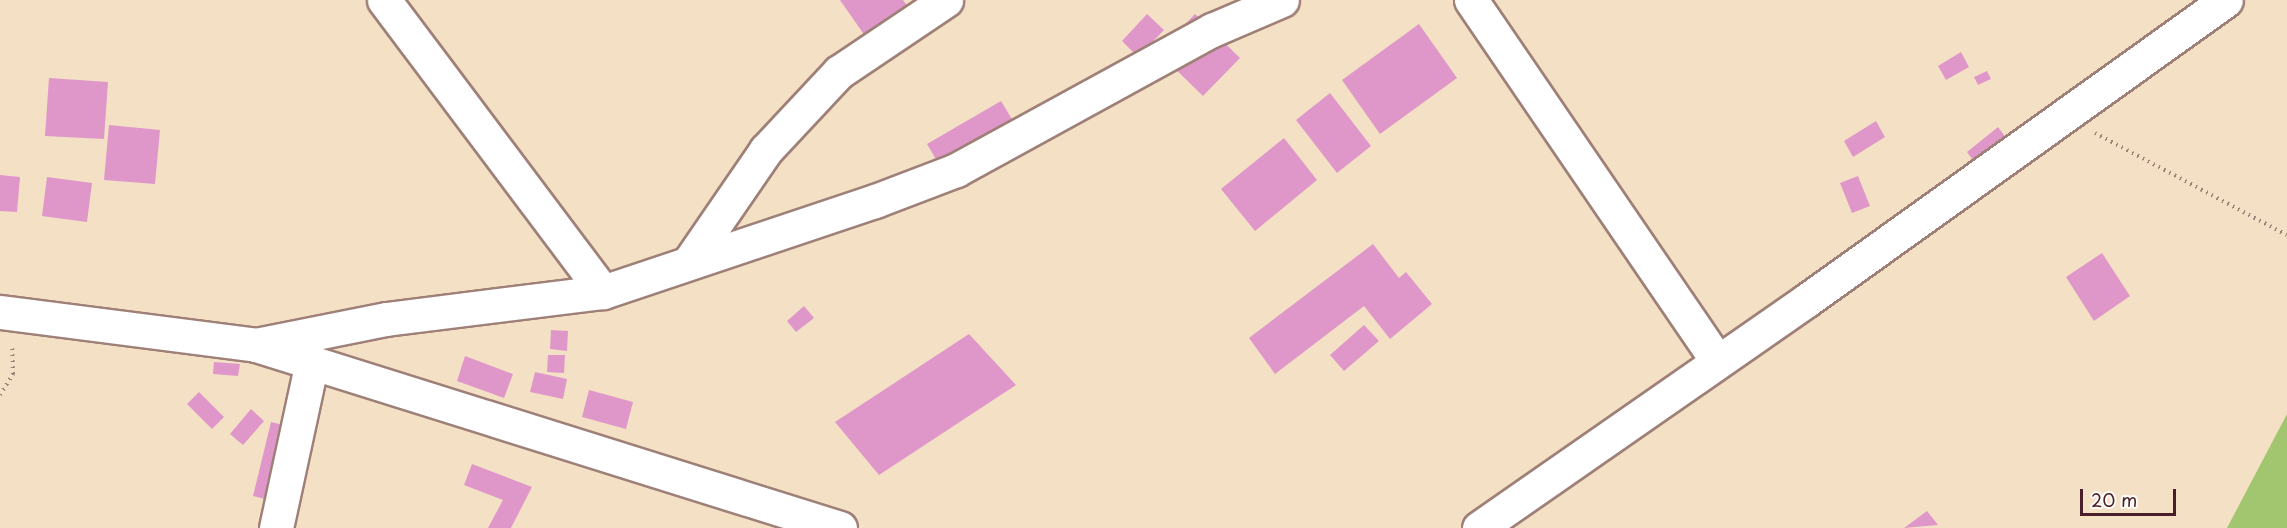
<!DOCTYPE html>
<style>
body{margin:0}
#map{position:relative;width:2287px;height:528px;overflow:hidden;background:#f4e0c5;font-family:"Playpen Sans",sans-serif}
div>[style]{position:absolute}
.green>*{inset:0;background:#a2c670}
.building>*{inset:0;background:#df97ca}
.path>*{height:4px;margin-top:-2px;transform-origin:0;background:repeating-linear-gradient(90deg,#9f8078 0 1.5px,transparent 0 6px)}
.roads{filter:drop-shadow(2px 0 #9f8078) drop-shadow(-2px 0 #9f8078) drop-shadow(0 2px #9f8078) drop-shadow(0 -2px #9f8078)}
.minor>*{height:33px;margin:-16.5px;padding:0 16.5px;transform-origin:16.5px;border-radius:16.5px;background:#fff}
span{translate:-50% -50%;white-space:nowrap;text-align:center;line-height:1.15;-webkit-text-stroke:4.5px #fdfcf7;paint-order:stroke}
.scale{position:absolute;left:2080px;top:489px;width:96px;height:27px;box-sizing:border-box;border:3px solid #4a1f2b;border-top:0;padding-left:8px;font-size:18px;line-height:21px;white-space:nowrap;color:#4a1f2b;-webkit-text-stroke:4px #fdfcf7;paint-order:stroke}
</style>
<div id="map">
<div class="green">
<div style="clip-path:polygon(2287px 414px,2287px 528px,2227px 528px)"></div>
</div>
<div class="building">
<div style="clip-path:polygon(840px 0,903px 0,908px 7px,865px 36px)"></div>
<div style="clip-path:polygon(1147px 14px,1164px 30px,1138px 57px,1122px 41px)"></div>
<div style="clip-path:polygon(1195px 14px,1240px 58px,1203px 96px,1158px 52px)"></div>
<div style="clip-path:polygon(1419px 24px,1457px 78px,1380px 134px,1342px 80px)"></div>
<div style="clip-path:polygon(1961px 52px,1969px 67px,1946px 80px,1938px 66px)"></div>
<div style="clip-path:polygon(1987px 71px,1991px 79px,1978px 85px,1974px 77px)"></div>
<div style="clip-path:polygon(49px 78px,108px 82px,104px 139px,45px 136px)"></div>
<div style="clip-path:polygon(1330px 93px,1371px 146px,1337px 173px,1296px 120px)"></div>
<div style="clip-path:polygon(1001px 101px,1028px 146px,954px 190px,927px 144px)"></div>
<div style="clip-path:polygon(1876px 121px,1885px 137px,1853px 157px,1844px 141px)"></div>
<div style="clip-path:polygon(109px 125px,160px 130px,155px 184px,104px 180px)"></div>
<div style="clip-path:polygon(1998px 127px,2013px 147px,1981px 171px,1967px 152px)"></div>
<div style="clip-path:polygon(1284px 138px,1317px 180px,1255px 231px,1221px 189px)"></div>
<div style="clip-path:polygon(0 175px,20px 177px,17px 212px,0 211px)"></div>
<div style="clip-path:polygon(1858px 176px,1870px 206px,1852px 213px,1840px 183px)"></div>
<div style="clip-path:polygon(47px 177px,92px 183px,87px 222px,42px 216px)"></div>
<div style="clip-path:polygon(1373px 244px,1399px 278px,1406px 272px,1432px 304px,1390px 339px,1364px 306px,1275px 374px,1249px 338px)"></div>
<div style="clip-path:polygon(2102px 253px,2130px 296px,2094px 321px,2066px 277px)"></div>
<div style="clip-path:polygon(804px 306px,814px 318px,796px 332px,787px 321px)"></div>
<div style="clip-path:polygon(1364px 325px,1379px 341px,1344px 371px,1330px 355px)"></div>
<div style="clip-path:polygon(551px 330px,568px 331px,567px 351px,550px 349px)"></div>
<div style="clip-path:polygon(969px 334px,1016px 385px,879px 475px,835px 422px)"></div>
<div style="clip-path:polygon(548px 355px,565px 355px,564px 373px,547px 372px)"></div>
<div style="clip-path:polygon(465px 356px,513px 374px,504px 398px,457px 381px)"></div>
<div style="clip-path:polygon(214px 362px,240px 364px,238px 376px,213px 374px)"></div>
<div style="clip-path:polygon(535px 372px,567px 379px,563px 399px,530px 392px)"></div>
<div style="clip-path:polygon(589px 390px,633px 402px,626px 429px,582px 417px)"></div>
<div style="clip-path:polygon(199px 392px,224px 417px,212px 429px,187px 404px)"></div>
<div style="clip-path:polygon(251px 409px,264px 421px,243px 445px,230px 434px)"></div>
<div style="clip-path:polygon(271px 422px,307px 431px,289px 505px,253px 496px)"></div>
<div style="clip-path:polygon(472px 464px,532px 487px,511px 528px,488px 528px,503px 500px,464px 485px)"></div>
<div style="clip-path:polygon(1927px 511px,1938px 525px,1904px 528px)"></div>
</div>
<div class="path">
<div style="left:2095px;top:133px;width:217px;rotate:28deg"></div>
<div style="left:0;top:395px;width:25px;rotate:-58deg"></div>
<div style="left:13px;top:374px;width:29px;rotate:-92deg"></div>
</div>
<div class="roads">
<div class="minor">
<div style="left:384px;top:0;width:365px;rotate:53.1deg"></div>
<div style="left:1471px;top:0;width:437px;rotate:55.7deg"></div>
<div style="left:689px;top:262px;width:136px;rotate:-55.5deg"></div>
<div style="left:766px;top:150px;width:107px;rotate:-46.9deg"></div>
<div style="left:839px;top:72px;width:129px;rotate:-33.9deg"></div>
<div style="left:0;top:312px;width:258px;rotate:7.3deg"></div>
<div style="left:256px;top:345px;width:612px;rotate:17.4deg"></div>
<div style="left:256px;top:345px;width:133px;rotate:-11.3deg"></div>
<div style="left:386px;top:319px;width:219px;rotate:-7.1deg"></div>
<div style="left:603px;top:292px;width:287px;rotate:-18.5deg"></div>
<div style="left:875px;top:201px;width:87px;rotate:-20.9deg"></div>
<div style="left:956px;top:170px;width:292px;rotate:-28.7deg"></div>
<div style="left:1212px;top:30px;width:76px;rotate:-23.2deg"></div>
<div style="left:276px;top:528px;width:170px;rotate:-77.8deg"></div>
<div style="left:1479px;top:528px;width:399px;rotate:-34.8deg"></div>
<div style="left:1807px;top:300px;width:515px;rotate:-35.6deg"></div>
</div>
</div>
<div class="scale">20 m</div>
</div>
